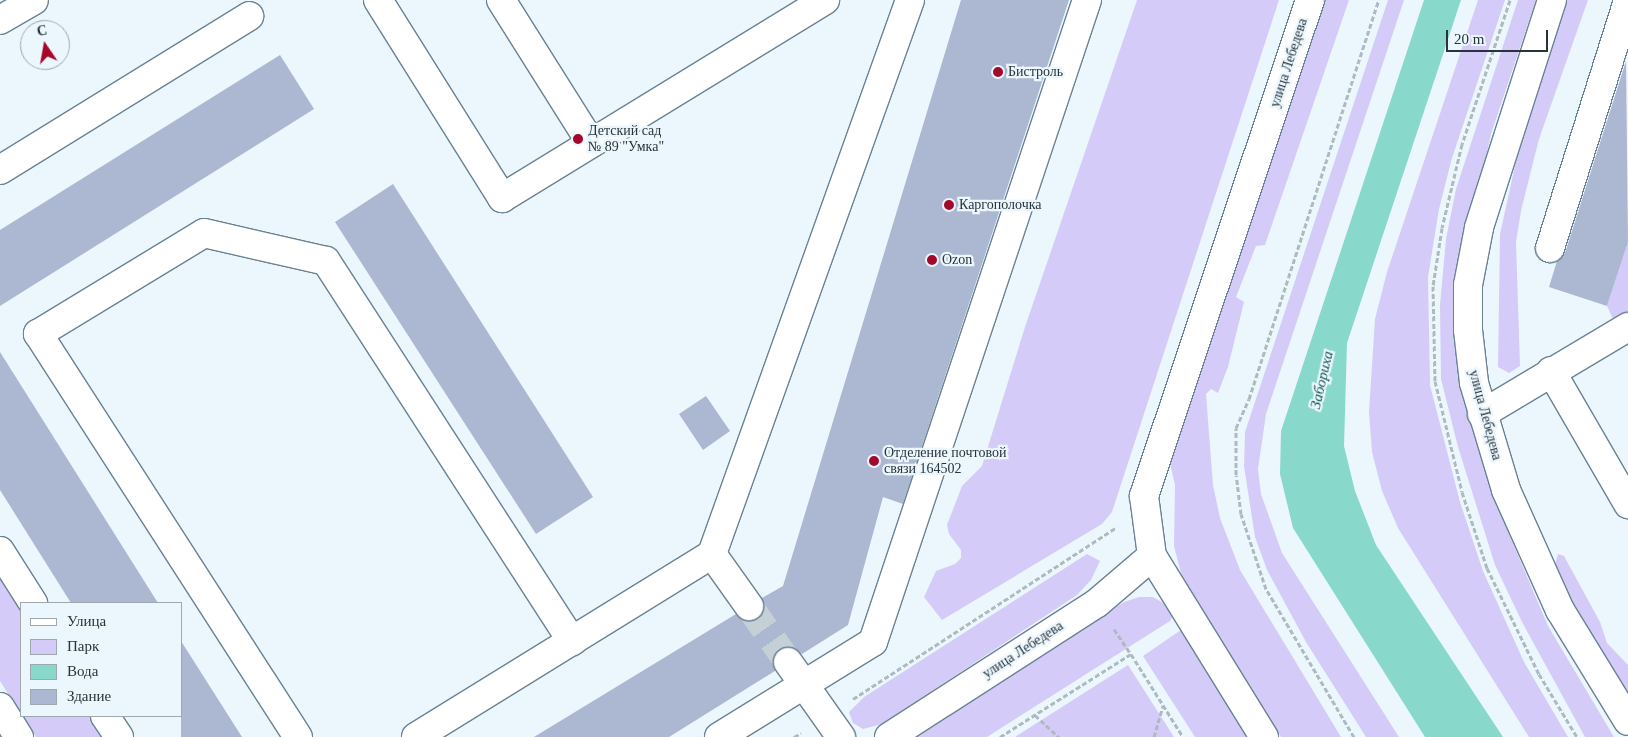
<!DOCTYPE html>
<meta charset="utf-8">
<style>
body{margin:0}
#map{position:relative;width:1628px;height:737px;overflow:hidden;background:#ebf6fd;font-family:Georgia,serif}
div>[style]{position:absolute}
.green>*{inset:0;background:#d5cbf8}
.water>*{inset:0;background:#88d9cc}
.building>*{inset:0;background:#acb7d1}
.minor-tunnel>*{height:28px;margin-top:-14px;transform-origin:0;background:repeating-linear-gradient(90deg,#c4cfd6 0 28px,transparent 0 42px)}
.path>*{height:3px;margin-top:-1.5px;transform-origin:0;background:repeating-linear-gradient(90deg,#aeb9c0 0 5px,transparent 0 7.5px)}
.roads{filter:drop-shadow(1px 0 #698294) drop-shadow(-1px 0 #698294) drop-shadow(0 1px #698294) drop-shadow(0 -1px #698294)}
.minor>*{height:28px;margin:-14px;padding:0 14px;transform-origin:14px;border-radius:14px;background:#fff}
.dots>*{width:14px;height:14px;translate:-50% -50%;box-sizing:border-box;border:2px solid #ebf6fd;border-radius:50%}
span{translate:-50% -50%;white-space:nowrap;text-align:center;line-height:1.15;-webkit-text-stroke:4.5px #ebf6fd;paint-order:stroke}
.street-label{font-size:14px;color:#29333b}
.poi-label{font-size:14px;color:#29333b}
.left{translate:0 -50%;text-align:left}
.water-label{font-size:15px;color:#11574e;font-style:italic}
.legend{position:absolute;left:20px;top:602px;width:162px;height:115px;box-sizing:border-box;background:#ebf6fd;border:1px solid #9da8af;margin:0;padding:6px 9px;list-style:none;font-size:15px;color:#29333b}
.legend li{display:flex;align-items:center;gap:10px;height:25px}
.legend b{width:25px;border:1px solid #9da8af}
.north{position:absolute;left:20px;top:20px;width:50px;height:50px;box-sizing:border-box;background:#ebf6fd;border:1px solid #9da8af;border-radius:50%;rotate:348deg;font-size:14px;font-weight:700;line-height:20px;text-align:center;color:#29333b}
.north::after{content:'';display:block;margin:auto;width:18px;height:22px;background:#a4082b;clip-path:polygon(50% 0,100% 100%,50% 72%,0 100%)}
.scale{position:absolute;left:1446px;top:30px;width:102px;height:22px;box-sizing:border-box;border:2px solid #29333b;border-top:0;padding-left:6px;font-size:15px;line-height:18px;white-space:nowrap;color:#29333b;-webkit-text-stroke:4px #ebf6fd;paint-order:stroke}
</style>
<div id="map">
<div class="green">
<div style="clip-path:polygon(1137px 0,1279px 0,1112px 512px,1102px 524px,942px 620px,924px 597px,936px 571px,955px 564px,961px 558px,961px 550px,949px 534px,947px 525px,962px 486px,982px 466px,1025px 327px)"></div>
<div style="clip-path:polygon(1319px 0,1349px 0,1265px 245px,1256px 246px,1236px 297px,1244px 302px,1228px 367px,1218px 393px,1211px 389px,1206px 394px,1213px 485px,1220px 518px,1240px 570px,1341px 737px,1281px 737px,1183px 581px,1174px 546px,1175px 485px,1169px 459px)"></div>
<div style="clip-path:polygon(1388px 0,1404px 0,1266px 414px,1258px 469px,1261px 494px,1282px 553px,1399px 737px,1366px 737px,1306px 642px,1267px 570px,1255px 537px,1244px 466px,1245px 432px)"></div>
<div style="clip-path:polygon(1478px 0,1505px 0,1452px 158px,1439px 209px,1428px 277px,1430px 385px,1460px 502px,1483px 571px,1524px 662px,1568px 737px,1529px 737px,1398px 528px,1382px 491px,1372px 452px,1369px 412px,1375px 319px,1387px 272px)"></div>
<div style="clip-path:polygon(1518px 0,1536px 0,1491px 134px,1465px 262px,1491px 478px,1507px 529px,1548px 626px,1614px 737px,1585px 737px,1522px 622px,1495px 565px,1458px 447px,1441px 379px,1440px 305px,1446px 239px,1456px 189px)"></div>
<div style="clip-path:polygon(1565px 0,1588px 0,1539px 139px,1521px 211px,1516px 242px,1520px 366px,1509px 373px,1498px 367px,1500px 234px,1518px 152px)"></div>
<div style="clip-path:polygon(1628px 242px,1628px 316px,1613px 319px,1607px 306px)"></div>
<div style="clip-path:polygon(1087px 554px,1100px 561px,1091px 580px,1077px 595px,882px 724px,863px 729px,853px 723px,849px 712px,864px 697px)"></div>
<div style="clip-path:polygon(1558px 554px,1564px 556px,1600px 622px,1607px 643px,1628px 665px,1628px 710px,1552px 575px)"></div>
<div style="clip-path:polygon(0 561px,21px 603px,21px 714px,0 681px)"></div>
<div style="clip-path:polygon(1139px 597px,1153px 597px,1165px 604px,1174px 614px,1170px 621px,987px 737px,912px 737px,1124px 602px)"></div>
<div style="clip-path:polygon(1181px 630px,1248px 737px,1195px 737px,1143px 656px)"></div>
<div style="clip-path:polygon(1128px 665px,1174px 737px,1015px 737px)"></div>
<div style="clip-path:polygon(22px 716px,96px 716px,109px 737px,36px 737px)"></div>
</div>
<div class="water">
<div style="clip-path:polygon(1424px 0,1461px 0,1347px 343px,1344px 446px,1355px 491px,1376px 545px,1503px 737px,1425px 737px,1293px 528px,1280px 474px,1281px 431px)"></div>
</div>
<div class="building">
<div style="clip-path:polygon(961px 0,1069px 0,903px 504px,883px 497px,848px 625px,802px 654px,794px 648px,779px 649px,774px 656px,775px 671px,669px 737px,534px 737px,736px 614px,743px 620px,758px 619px,763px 612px,762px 598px,783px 586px)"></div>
<div style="clip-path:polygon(280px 55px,314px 109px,0 306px,0 230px)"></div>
<div style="clip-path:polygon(1626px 61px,1628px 242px,1607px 306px,1549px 287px,1557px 261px,1565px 253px)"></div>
<div style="clip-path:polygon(393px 184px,593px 497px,536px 534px,335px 222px)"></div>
<div style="clip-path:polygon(0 352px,158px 603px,71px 603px,0 490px)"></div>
<div style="clip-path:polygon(706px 396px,730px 431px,703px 450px,679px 414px)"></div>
<div style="clip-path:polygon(181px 641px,242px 737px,181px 737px)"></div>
</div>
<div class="minor-tunnel">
<div style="left:749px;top:606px;width:68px;rotate:55.1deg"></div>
</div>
<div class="path">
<div style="left:1510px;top:0;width:152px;rotate:108.4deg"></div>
<div style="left:1462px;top:144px;width:86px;rotate:103.4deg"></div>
<div style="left:1442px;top:228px;width:59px;rotate:98.8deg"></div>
<div style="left:1433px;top:286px;width:95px;rotate:88.8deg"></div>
<div style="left:1435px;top:381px;width:114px;rotate:76.3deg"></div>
<div style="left:1462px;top:492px;width:80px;rotate:71.8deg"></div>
<div style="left:1487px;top:568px;width:118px;rotate:63.9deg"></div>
<div style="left:1539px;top:674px;width:74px;rotate:58.9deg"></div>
<div style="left:1114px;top:629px;width:30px;rotate:56deg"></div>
<div style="left:853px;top:699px;width:315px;rotate:-33.1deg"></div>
<div style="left:1035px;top:715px;width:33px;rotate:43deg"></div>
<div style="left:794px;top:737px;width:8px;rotate:-30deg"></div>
<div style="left:1000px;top:737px;width:155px;rotate:-32.4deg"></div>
<div style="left:1131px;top:654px;width:98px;rotate:57.9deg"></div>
<div style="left:1154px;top:737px;width:33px;rotate:-74deg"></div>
<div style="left:1354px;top:737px;width:172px;rotate:-120.7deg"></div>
<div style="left:1266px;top:589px;width:79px;rotate:-108.4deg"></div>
<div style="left:1241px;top:514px;width:39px;rotate:-97deg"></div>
<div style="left:1236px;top:475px;width:47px;rotate:-90deg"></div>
<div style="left:1236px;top:428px;width:32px;rotate:-66deg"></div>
<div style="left:1249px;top:399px;width:420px;rotate:-72deg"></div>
</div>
<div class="roads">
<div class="minor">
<div style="left:378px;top:0;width:234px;rotate:57.9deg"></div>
<div style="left:502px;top:198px;width:379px;rotate:-31.5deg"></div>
<div style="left:501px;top:0;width:169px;rotate:57.8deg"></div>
<div style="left:1552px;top:0;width:239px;rotate:107.8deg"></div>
<div style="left:1479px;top:228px;width:58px;rotate:100.9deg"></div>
<div style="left:1468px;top:285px;width:45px;rotate:90deg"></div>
<div style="left:1468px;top:330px;width:53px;rotate:83.5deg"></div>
<div style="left:1474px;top:383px;width:112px;rotate:73.3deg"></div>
<div style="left:1506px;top:490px;width:132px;rotate:65.8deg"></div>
<div style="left:1560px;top:610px;width:130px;rotate:58.5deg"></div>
<div style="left:0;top:20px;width:39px;rotate:-30deg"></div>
<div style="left:0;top:170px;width:293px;rotate:-31.7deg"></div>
<div style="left:1550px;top:248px;width:259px;rotate:-72.5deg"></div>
<div style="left:1551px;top:371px;width:154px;rotate:59.9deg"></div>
<div style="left:1482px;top:414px;width:170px;rotate:-30.8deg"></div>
<div style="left:0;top:551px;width:62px;rotate:57.6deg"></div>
<div style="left:712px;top:554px;width:64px;rotate:54.6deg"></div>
<div style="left:788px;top:662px;width:92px;rotate:54.8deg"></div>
<div style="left:0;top:707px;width:36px;rotate:58deg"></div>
<div style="left:105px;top:716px;width:25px;rotate:56deg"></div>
<div style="left:298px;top:737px;width:480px;rotate:-122.8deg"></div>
<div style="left:38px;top:334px;width:194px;rotate:-31.3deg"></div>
<div style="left:204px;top:233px;width:125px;rotate:12.9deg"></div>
<div style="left:326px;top:261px;width:453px;rotate:57.1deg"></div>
<div style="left:416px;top:737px;width:348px;rotate:-31.7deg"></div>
<div style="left:712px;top:554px;width:588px;rotate:-70.33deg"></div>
<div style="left:719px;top:737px;width:181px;rotate:-31.7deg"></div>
<div style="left:873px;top:642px;width:677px;rotate:-71.57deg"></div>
<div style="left:889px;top:737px;width:247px;rotate:-32.8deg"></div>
<div style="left:1097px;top:603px;width:72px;rotate:-40.5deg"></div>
<div style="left:1264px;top:737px;width:213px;rotate:-121.7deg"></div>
<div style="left:1152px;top:556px;width:61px;rotate:-97.6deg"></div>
<div style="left:1144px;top:496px;width:523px;rotate:-71.5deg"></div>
</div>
</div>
<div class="dots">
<div style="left:998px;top:72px;background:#a4082b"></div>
<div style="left:578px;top:139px;background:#a4082b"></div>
<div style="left:949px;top:205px;background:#a4082b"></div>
<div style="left:932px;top:260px;background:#a4082b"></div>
<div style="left:874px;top:461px;background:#a4082b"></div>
</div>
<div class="street-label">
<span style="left:1289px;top:63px;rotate:-72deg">улица Лебедева</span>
<span style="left:1485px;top:415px;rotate:75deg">улица Лебедева</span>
<span style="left:1023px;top:650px;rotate:-33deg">улица Лебедева</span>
</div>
<div class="poi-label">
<span class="left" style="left:1008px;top:72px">Бистроль</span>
<span class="left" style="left:588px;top:139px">Детский сад<br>№ 89 "Умка"</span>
<span class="left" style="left:959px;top:205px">Каргополочка</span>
<span class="left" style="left:942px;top:260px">Ozon</span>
<span class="left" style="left:884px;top:461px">Отделение почтовой<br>связи 164502</span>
</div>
<div class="water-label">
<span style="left:1322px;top:380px;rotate:-77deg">Забориха</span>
</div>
<ul class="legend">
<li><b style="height:6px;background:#fff"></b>Улица</li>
<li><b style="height:14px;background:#d5cbf8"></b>Парк</li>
<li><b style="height:14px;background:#88d9cc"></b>Вода</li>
<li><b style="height:14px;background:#acb7d1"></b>Здание</li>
</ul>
<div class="north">С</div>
<div class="scale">20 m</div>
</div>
